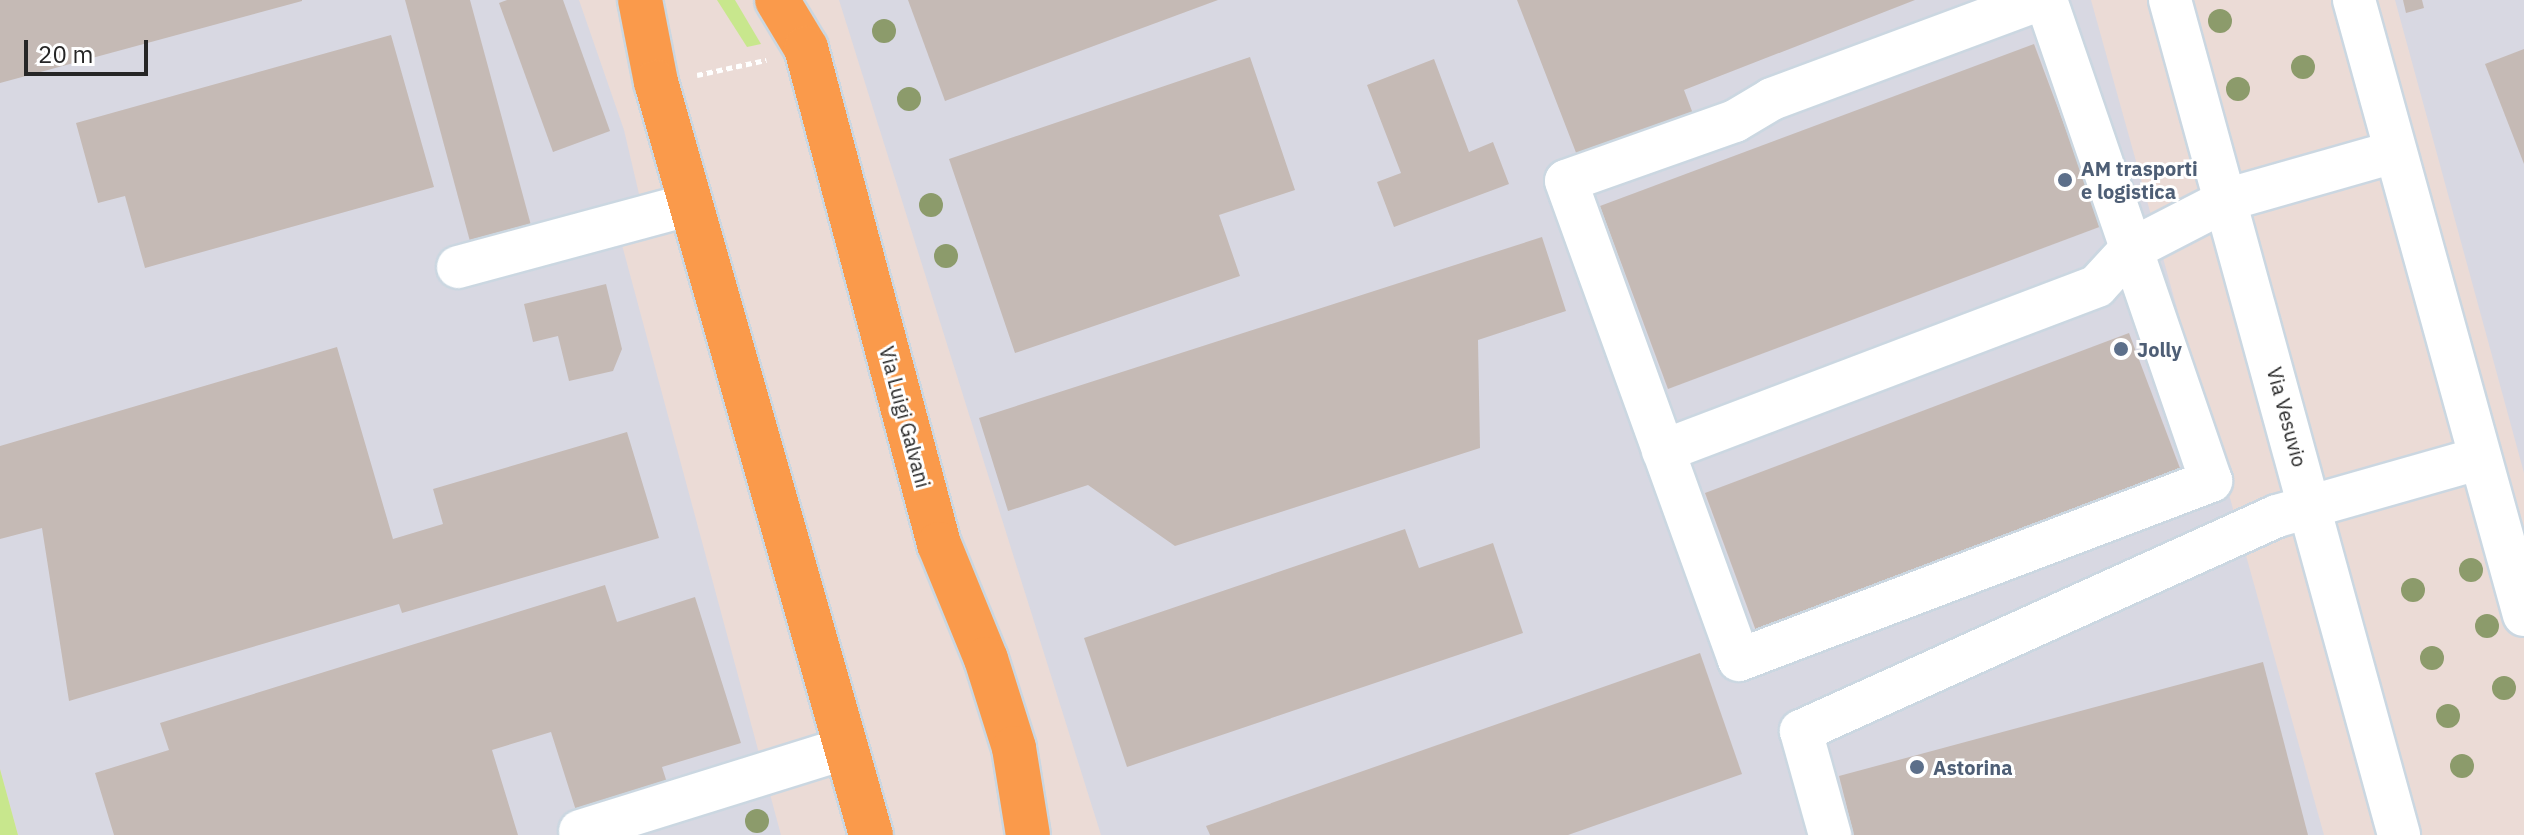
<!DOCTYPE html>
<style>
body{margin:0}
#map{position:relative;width:2524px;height:835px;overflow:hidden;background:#ebdbd6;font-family:"IBM Plex Sans",sans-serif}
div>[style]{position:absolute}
.industrial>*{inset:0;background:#d8d8e2}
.green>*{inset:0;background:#c8e78d}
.building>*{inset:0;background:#c5bab5}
.path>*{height:5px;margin-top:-2.5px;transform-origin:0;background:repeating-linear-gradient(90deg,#fff 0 6px,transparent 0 10px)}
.roads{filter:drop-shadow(2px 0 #cbd7e1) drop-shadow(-2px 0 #cbd7e1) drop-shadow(0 2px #cbd7e1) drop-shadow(0 -2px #cbd7e1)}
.minor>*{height:42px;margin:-21px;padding:0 21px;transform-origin:21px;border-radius:21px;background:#fff}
.major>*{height:44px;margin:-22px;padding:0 22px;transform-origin:22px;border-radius:22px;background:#fa9a4b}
.trees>*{width:24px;height:24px;margin:-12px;border-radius:50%;background:#8c9b6b}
.dots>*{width:22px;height:22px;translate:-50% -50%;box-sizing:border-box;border:4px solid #fff;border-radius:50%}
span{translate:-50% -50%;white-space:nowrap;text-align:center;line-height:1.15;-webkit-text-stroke:6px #fff;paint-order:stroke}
.service-label{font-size:20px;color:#4e5e75;font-weight:700}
.left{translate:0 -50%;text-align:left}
.street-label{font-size:20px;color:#262626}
.scale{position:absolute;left:24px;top:40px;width:124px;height:36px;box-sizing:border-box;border:4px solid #262626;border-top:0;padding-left:10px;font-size:24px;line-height:28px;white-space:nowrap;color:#262626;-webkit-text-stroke:6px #fff;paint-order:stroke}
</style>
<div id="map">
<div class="industrial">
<div style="clip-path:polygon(0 0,579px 0,624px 130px,639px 194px,611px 204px,781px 835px,18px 835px,0 769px)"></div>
<div style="clip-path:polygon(839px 0,2091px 0,2324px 835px,1101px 835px)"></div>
<div style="clip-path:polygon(2395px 0,2524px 0,2524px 473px)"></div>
</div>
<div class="green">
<div style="clip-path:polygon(717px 0,735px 0,761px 44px,747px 47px)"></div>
<div style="clip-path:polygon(0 769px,18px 835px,0 835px)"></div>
</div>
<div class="building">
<div style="clip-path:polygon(0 0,302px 0,302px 1px,0 83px)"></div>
<div style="clip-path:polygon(405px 0,470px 0,532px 229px,471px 245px)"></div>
<div style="clip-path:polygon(507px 0,563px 0,610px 131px,553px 152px,499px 3px)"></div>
<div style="clip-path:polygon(908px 0,1218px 0,945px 101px)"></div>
<div style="clip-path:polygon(1517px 0,1915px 0,1684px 90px,1695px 119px,1580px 163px)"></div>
<div style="clip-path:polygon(2403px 0,2422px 0,2424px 8px,2406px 13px)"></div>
<div style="clip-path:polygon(391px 35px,434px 187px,145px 268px,125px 196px,98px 203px,76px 123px)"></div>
<div style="clip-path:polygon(2034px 44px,2102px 226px,1668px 389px,1600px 206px)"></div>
<div style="clip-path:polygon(2524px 49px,2524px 164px,2485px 64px)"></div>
<div style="clip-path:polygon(1250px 57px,1295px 190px,1219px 215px,1240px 276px,1015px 353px,949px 159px)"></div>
<div style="clip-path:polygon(1434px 59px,1469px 152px,1493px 142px,1509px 184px,1394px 227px,1377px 182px,1401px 173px,1367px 85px)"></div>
<div style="clip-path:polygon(1542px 237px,1566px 311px,1478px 340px,1480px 448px,1175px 546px,1088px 485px,1008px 511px,979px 418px)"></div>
<div style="clip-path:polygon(606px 284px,622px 349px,613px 371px,569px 381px,558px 336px,533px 342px,524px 304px)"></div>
<div style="clip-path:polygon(2129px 333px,2184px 479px,1759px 639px,1705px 493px)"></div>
<div style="clip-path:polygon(337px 347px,393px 539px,443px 524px,433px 489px,627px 432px,659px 538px,402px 613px,399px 604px,69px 701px,42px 528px,0 539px,0 446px)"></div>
<div style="clip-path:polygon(1405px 529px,1419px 568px,1493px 543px,1523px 633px,1127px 767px,1084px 638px)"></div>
<div style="clip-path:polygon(605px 585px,617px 622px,695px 597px,741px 743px,662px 767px,670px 792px,579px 820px,551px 732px,492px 750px,518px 835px,114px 835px,95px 773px,169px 750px,160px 723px)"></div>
<div style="clip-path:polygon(1700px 653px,1742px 774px,1568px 835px,1210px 835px,1206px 826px)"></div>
<div style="clip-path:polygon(2263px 662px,2308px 835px,1854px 835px,1839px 776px)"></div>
</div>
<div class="path">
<div style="left:697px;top:75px;width:71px;rotate:-12.3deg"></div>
</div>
<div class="roads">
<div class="minor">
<div style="left:2038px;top:0;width:284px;rotate:159.6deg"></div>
<div style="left:1772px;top:99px;width:43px;rotate:149.3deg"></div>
<div style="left:1735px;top:121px;width:179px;rotate:160.5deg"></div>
<div style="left:1566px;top:181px;width:509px;rotate:70.14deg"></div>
<div style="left:1739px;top:660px;width:505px;rotate:-20.77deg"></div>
<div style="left:2211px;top:481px;width:509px;rotate:-108.93deg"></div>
<div style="left:2170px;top:0;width:866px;rotate:74.66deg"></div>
<div style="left:2354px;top:0;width:638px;rotate:74.55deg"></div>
<div style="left:458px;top:267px;width:242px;rotate:-15.1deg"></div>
<div style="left:1663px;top:451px;width:464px;rotate:-20.8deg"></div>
<div style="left:2097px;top:286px;width:49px;rotate:-47.5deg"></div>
<div style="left:2130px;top:250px;width:111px;rotate:-27.3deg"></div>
<div style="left:2229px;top:199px;width:172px;rotate:-15.9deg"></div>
<div style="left:580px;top:831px;width:279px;rotate:-17.3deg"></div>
<div style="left:1830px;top:835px;width:108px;rotate:-105.6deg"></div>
<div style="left:1801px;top:731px;width:522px;rotate:-24.31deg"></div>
<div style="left:2277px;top:516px;width:211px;rotate:-15.9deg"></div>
</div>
<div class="major">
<div style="left:640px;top:0;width:84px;rotate:79deg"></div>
<div style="left:656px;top:82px;width:783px;rotate:74.06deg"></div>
<div style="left:777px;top:0;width:56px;rotate:58.9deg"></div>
<div style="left:806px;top:48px;width:514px;rotate:74.99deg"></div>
<div style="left:939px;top:544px;width:124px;rotate:67.8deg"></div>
<div style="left:986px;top:659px;width:93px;rotate:72.5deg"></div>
<div style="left:1014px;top:748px;width:88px;rotate:80.9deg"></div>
</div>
</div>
<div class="trees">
<div style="left:2220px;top:21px"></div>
<div style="left:884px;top:31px"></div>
<div style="left:2303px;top:67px"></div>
<div style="left:2238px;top:89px"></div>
<div style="left:909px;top:99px"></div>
<div style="left:931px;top:205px"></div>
<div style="left:946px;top:256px"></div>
<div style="left:2471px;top:570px"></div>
<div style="left:2413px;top:590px"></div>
<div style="left:2487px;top:626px"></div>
<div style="left:2432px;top:658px"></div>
<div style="left:2504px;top:688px"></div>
<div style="left:2448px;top:716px"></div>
<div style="left:2462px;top:766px"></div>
<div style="left:757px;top:821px"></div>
</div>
<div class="dots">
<div style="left:2065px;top:180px;background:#5c6f8a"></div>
<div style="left:2121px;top:349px;background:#5c6f8a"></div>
<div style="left:1917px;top:767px;background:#5c6f8a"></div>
</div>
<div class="service-label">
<span class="left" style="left:2081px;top:180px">AM trasporti<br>e logistica</span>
<span class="left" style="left:2137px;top:349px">Jolly</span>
<span class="left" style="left:1933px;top:767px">Astorina</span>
</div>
<div class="street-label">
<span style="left:905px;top:417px;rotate:75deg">Via Luigi Galvani</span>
<span style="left:2287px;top:417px;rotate:75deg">Via Vesuvio</span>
</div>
<div class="scale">20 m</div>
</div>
